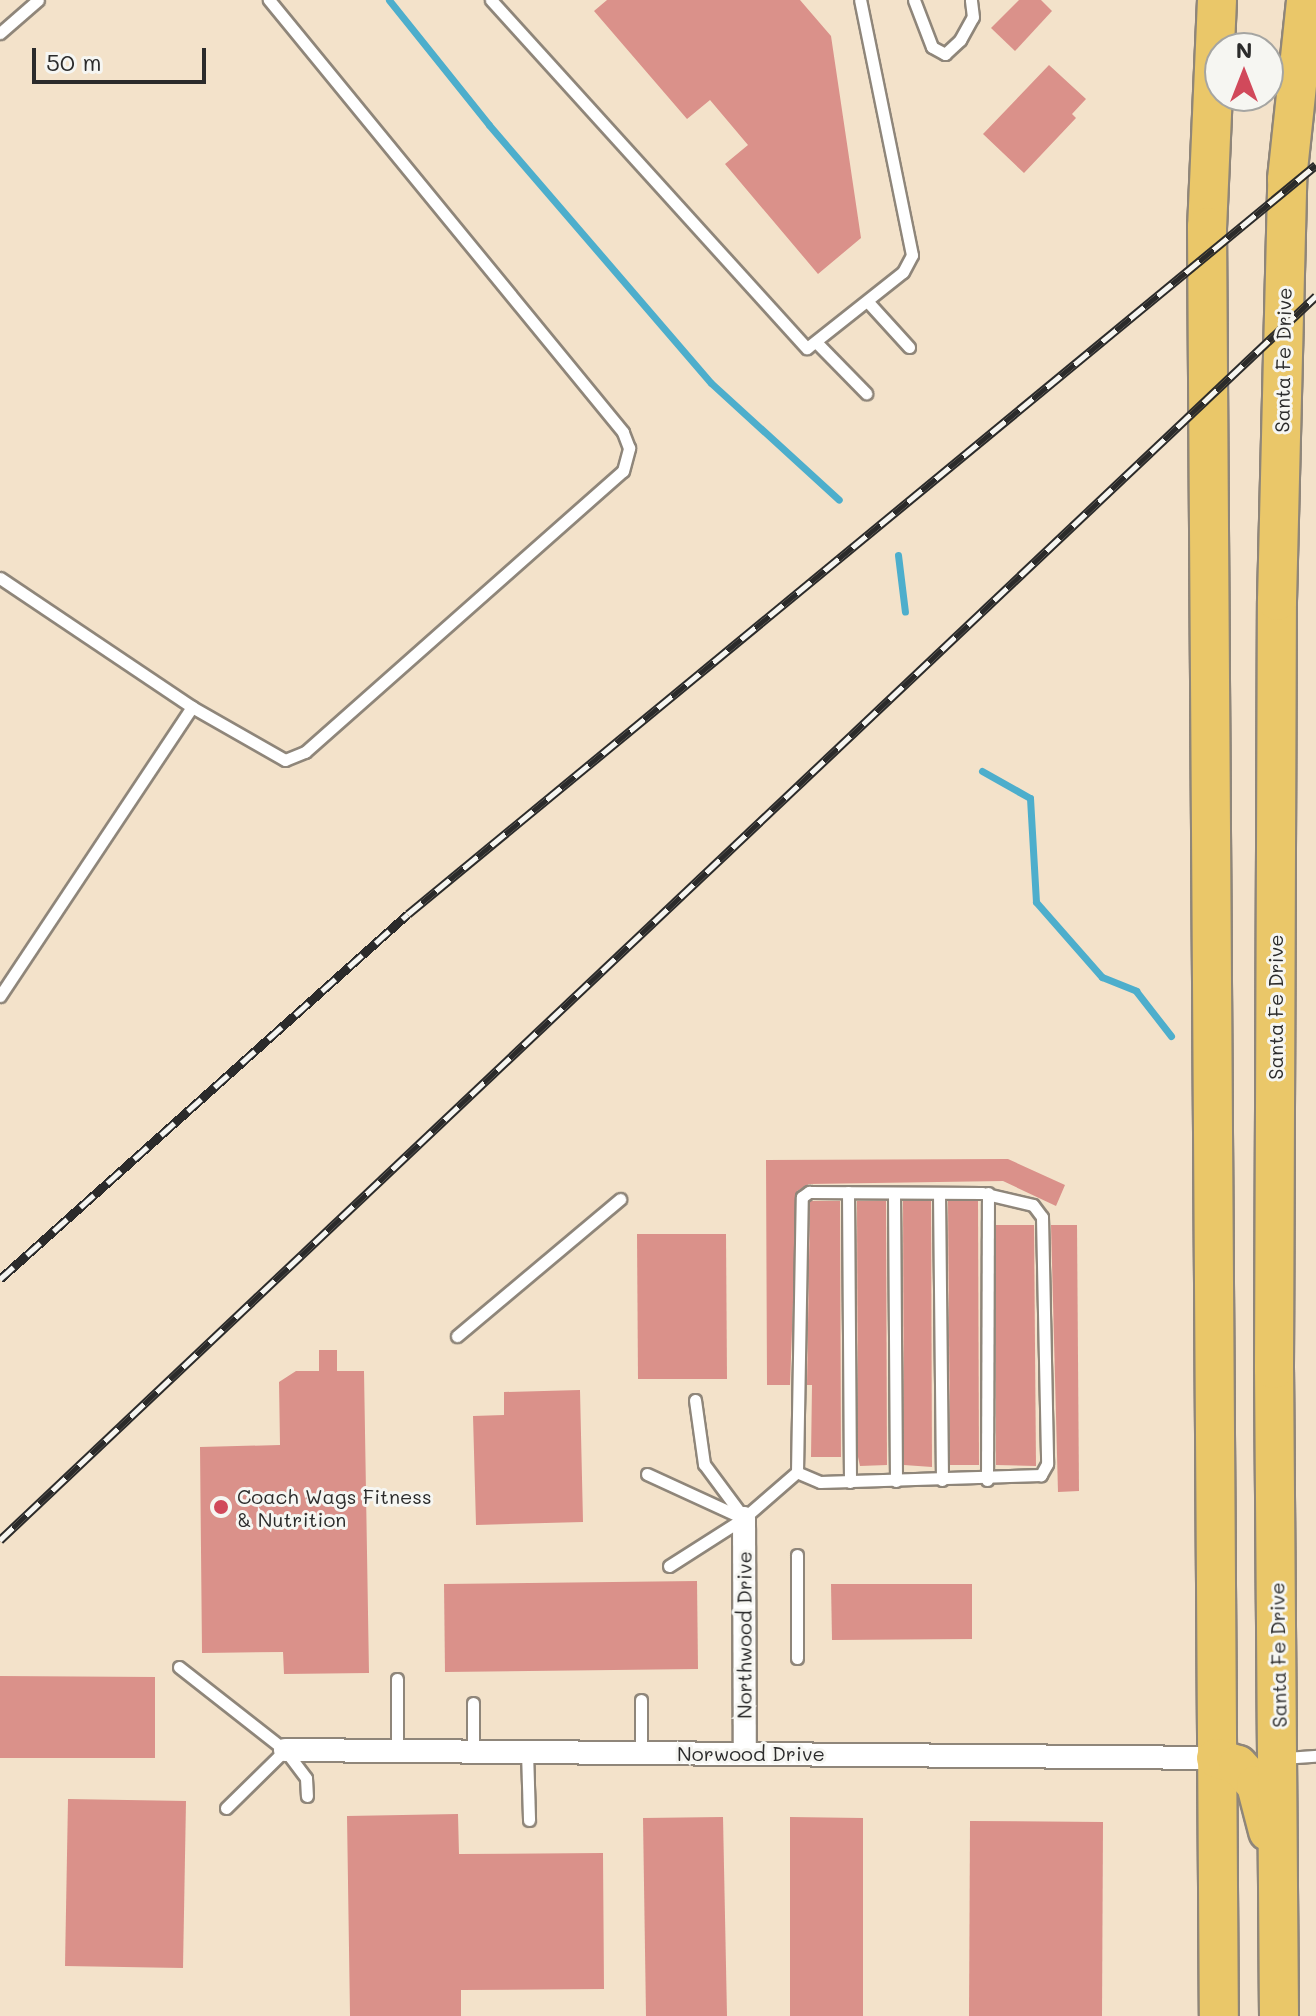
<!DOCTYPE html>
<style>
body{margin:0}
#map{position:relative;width:1316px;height:2016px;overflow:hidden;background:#f3e2ca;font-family:Mali,sans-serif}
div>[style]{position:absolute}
.stream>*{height:7px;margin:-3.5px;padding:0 3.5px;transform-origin:3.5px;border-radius:3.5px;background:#4daecc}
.building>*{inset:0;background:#da918a}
.roads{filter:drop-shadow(2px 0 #8f867a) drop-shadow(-2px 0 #8f867a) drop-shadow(0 2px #8f867a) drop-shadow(0 -2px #8f867a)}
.service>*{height:11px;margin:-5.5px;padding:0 5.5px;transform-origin:5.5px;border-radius:5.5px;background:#fff}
.minor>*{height:22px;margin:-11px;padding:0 11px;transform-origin:11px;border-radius:11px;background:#fff}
.trunk>*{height:38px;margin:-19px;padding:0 19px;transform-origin:19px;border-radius:19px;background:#eac769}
.rail>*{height:9px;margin-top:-4.5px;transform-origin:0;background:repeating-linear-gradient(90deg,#f6f6f2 0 18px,#2b2b2b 0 36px);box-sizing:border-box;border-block:2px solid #2b2b2b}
.dots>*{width:22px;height:22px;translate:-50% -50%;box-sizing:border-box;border:4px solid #f6f6f2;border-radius:50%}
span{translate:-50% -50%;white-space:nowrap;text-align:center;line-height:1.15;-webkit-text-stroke:6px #f6f6f2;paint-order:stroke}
.street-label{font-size:20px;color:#2b2b2b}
.poi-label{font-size:20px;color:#2b2b2b}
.left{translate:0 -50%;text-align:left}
.north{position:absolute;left:1204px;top:32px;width:80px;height:80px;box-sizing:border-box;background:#f6f6f2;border:2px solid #a5a5a2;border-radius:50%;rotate:0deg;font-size:22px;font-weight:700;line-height:32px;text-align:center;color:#2b2b2b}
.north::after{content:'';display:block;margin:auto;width:28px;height:36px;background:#d1495b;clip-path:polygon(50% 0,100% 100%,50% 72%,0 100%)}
.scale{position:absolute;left:32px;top:48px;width:174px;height:36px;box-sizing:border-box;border:4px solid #2b2b2b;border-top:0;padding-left:10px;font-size:24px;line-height:28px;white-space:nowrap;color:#2b2b2b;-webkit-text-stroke:6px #f6f6f2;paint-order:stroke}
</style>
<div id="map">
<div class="stream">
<div style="left:389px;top:0;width:160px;rotate:51.3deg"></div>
<div style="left:489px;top:125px;width:340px;rotate:49.3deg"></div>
<div style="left:711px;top:383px;width:173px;rotate:42.4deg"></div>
<div style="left:898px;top:555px;width:57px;rotate:83deg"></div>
<div style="left:982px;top:771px;width:55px;rotate:29.4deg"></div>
<div style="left:1030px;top:798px;width:104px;rotate:86.7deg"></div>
<div style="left:1036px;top:902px;width:100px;rotate:48.7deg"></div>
<div style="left:1102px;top:977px;width:37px;rotate:22deg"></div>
<div style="left:1136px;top:991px;width:57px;rotate:52.1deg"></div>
</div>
<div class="building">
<div style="clip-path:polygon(607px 0,800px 0,831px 36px,861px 238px,818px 274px,725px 164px,748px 145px,710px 100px,687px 119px,594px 11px)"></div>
<div style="clip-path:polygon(1019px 0,1041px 0,1052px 11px,1015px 51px,991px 28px)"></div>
<div style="clip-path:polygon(1049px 65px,1086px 99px,1072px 114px,1076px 118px,1024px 173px,983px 134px)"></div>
<div style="clip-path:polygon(1008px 1159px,1065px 1185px,1056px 1206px,1003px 1181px,809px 1184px,797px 1191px,790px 1385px,767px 1385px,766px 1160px)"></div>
<div style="clip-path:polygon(810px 1201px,840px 1201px,841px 1457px,811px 1457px,812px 1385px,807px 1385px)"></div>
<div style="clip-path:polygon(857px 1201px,886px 1201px,887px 1465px,860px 1466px,858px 1457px)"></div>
<div style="clip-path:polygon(903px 1201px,931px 1201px,932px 1467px,904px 1465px)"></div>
<div style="clip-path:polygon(948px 1201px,978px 1201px,979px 1465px,950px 1465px)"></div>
<div style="clip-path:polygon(996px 1225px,1034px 1225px,1036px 1466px,996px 1465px)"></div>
<div style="clip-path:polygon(1051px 1225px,1077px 1225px,1079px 1491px,1058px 1492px)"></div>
<div style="clip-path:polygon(637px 1234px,726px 1234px,727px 1379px,638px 1379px)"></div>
<div style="clip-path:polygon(319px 1350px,337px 1350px,337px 1371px,364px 1371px,369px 1673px,284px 1674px,283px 1652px,202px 1653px,200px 1447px,280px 1445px,279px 1382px,296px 1371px,319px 1371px)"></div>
<div style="clip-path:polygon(580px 1390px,583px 1522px,476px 1525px,473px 1416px,504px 1415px,504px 1392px)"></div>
<div style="clip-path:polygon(697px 1581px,698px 1669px,445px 1672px,444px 1584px)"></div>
<div style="clip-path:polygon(831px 1584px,972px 1584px,972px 1639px,832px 1640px)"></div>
<div style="clip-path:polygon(0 1676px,155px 1677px,155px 1758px,0 1758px)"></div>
<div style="clip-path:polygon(68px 1799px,186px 1801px,183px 1968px,65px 1966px)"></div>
<div style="clip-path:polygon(458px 1814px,459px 1854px,603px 1853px,604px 1989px,461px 1990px,461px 2016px,350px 2016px,347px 1816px)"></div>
<div style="clip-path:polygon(723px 1817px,727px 2016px,646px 2016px,643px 1818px)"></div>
<div style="clip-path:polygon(790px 1817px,863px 1818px,863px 2016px,790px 2016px)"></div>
<div style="clip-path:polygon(970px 1821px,1103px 1822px,1102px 2016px,969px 2016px)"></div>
</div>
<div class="roads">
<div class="service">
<div style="left:491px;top:0;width:470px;rotate:47.8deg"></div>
<div style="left:807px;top:348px;width:122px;rotate:-38.4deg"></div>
<div style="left:903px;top:272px;width:19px;rotate:-62deg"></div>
<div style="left:912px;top:255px;width:260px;rotate:-101.5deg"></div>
<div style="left:914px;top:0;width:50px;rotate:69deg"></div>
<div style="left:932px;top:47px;width:15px;rotate:28deg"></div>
<div style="left:945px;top:54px;width:21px;rotate:-43deg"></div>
<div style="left:960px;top:40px;width:26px;rotate:-61deg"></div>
<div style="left:973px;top:17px;width:17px;rotate:-97deg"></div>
<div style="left:0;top:33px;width:50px;rotate:-41deg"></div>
<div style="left:868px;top:302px;width:61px;rotate:47.7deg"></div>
<div style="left:818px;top:344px;width:69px;rotate:45.6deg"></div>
<div style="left:0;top:578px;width:231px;rotate:33.9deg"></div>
<div style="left:192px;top:707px;width:107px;rotate:29.7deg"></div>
<div style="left:285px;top:760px;width:22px;rotate:-22deg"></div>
<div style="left:305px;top:752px;width:424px;rotate:-41.5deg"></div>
<div style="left:623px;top:471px;width:24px;rotate:-75deg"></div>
<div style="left:629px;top:448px;width:17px;rotate:-111deg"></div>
<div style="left:623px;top:432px;width:559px;rotate:-129.33deg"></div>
<div style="left:0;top:996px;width:347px;rotate:-56.4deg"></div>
<div style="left:848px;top:1192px;width:290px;rotate:89.6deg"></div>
<div style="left:894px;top:1193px;width:288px;rotate:89.6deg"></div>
<div style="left:939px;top:1193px;width:287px;rotate:89.4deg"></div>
<div style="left:457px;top:1336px;width:213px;rotate:-40deg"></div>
<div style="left:695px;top:1400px;width:65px;rotate:82deg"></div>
<div style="left:704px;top:1464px;width:67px;rotate:53.5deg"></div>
<div style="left:647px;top:1474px;width:106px;rotate:24.6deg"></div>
<div style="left:987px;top:1480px;width:287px;rotate:-89.8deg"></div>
<div style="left:669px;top:1566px;width:89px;rotate:-32.6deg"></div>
<div style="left:744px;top:1518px;width:70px;rotate:-41deg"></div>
<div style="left:797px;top:1472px;width:275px;rotate:-89deg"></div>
<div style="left:802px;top:1197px;width:9px;rotate:-36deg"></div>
<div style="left:809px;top:1192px;width:173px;rotate:0.3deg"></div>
<div style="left:982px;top:1193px;width:52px;rotate:13.2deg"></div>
<div style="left:1033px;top:1205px;width:15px;rotate:53deg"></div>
<div style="left:1042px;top:1217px;width:247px;rotate:88.8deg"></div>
<div style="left:1047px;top:1464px;width:13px;rotate:119deg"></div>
<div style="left:1041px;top:1475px;width:221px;rotate:178.2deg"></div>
<div style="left:820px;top:1482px;width:25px;rotate:-157deg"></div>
<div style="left:797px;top:1658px;width:103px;rotate:-90deg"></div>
<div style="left:179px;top:1667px;width:135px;rotate:38.1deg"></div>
<div style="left:285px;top:1750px;width:35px;rotate:53deg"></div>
<div style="left:306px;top:1778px;width:18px;rotate:87deg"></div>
<div style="left:397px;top:1679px;width:71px;rotate:90deg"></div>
<div style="left:641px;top:1700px;width:52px;rotate:90deg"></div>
<div style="left:473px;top:1703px;width:47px;rotate:90deg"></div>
<div style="left:527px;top:1751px;width:69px;rotate:88.3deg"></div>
<div style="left:1284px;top:1758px;width:32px;rotate:-4deg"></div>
<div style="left:226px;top:1808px;width:83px;rotate:-44.5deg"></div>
</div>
<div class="minor">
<div style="left:744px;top:1518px;width:234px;rotate:89.8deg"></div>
<div style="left:285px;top:1750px;width:931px;rotate:0.49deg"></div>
</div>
<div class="trunk">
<div style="left:1217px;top:0;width:227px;rotate:92.5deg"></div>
<div style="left:1207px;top:227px;width:1789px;rotate:89.62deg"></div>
<div style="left:1216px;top:1758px;width:23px;rotate:18deg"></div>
<div style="left:1238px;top:1765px;width:27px;rotate:48deg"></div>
<div style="left:1256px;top:1785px;width:48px;rotate:75.4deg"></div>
<div style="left:1279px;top:2016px;width:647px;rotate:-90.44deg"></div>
<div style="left:1274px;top:1369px;width:768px;rotate:-89.78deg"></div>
<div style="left:1277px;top:601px;width:422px;rotate:-88.6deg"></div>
<div style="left:1287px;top:179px;width:180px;rotate:-83.9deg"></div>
</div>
</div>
<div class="rail">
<div style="left:0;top:1279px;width:547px;rotate:-41.82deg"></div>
<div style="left:408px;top:914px;width:1177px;rotate:-39.52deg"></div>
<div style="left:0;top:1540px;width:1811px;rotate:-43.39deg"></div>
</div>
<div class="dots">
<div style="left:221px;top:1507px;background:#d1495b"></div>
</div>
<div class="street-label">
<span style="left:1283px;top:360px;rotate:-89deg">Santa Fe Drive</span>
<span style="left:1275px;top:1007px;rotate:-90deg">Santa Fe Drive</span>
<span style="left:744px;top:1635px;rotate:-90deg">Northwood Drive</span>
<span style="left:1278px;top:1655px;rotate:-91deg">Santa Fe Drive</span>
<span style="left:751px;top:1753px">Norwood Drive</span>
</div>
<div class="poi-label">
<span class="left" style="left:237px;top:1508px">Coach Wags Fitness<br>&amp; Nutrition</span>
</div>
<div class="north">N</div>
<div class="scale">50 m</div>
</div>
